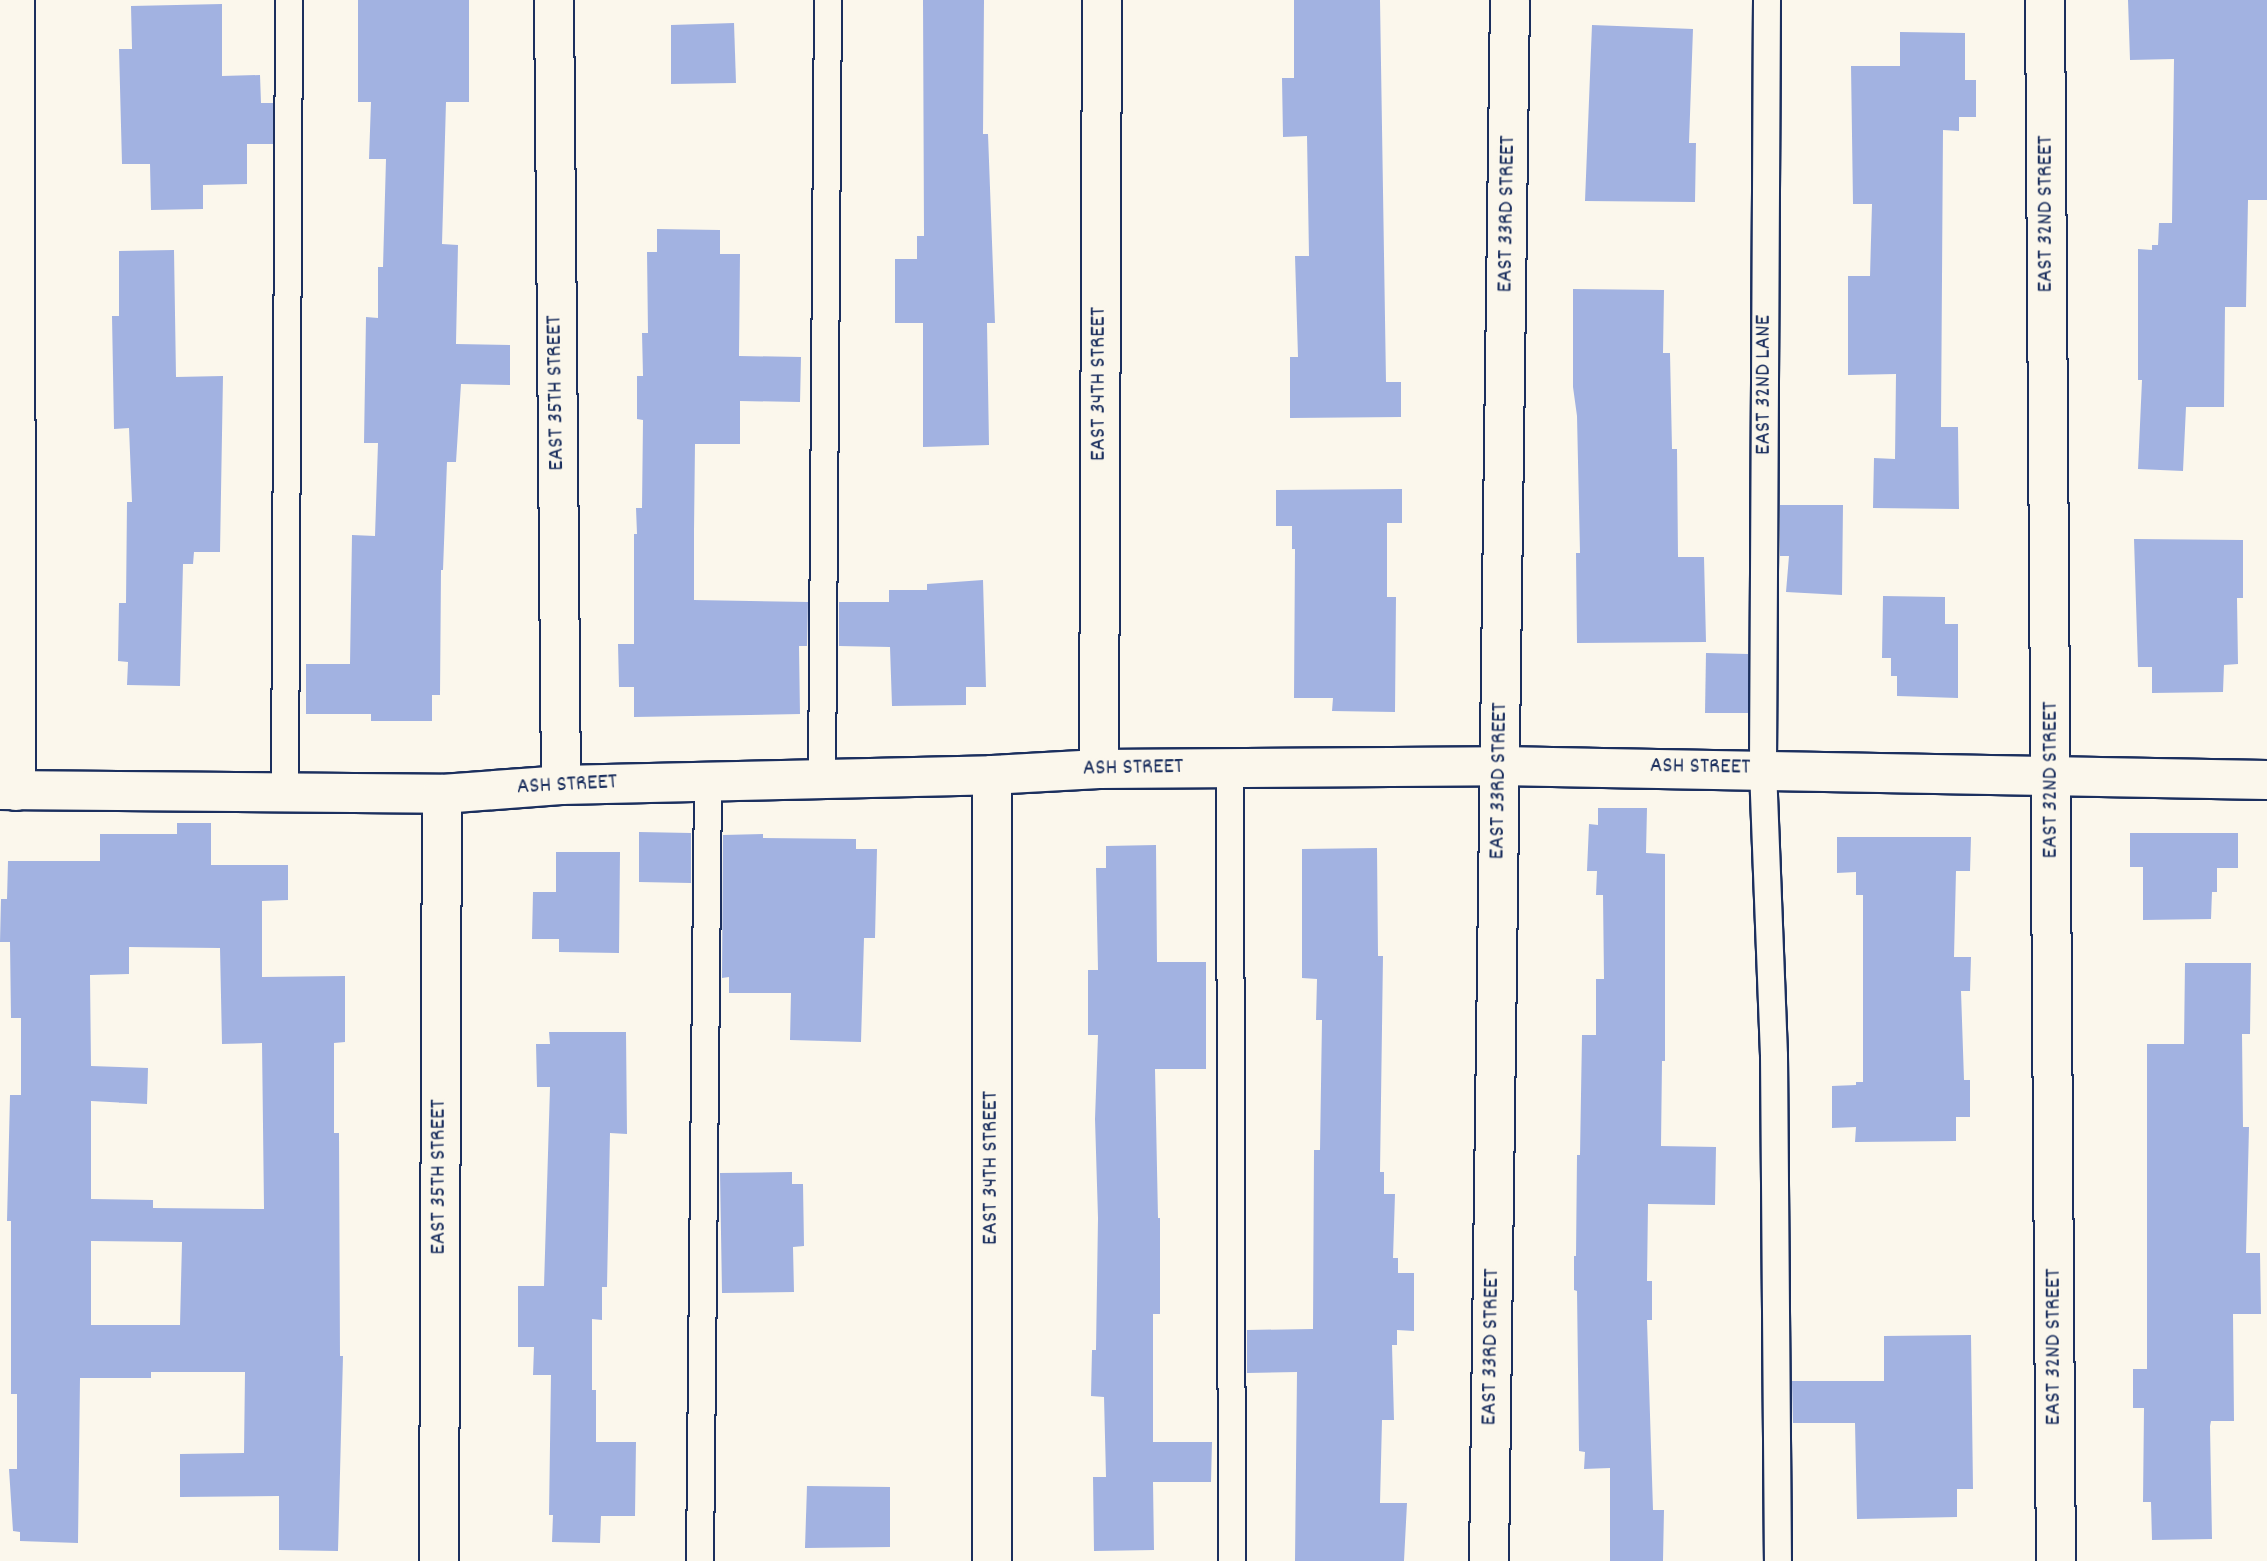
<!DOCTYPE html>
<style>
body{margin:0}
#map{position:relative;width:2267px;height:1561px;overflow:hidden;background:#fbf7ec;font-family:Dekko,sans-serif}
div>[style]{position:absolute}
.building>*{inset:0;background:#a2b2e1}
.roads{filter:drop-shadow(2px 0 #1b2f5e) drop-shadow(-2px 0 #1b2f5e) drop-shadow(0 2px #1b2f5e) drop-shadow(0 -2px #1b2f5e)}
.lane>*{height:26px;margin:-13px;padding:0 13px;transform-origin:13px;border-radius:13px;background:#fbf7ec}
.street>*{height:38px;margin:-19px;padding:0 19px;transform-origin:19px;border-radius:19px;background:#fbf7ec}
span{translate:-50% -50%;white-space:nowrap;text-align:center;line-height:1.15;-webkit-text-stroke:5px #fbf7ec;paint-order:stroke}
.street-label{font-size:23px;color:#1b2f5e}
</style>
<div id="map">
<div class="building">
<div style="clip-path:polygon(358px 0,469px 0,469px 102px,446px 102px,442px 244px,458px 245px,456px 344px,510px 345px,510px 385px,461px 384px,456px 462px,447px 462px,443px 570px,441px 570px,440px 695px,432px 695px,432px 721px,371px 721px,371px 714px,306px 714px,306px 664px,350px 664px,352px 535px,375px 536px,378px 443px,364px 443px,366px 317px,378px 318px,378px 267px,383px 267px,386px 159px,369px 159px,371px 102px,358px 102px)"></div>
<div style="clip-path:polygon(923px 0,984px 0,983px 134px,988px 134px,995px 323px,987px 323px,989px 445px,923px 447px,923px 323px,895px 323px,895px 259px,917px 259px,917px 236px,924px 236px)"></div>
<div style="clip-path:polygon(1294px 0,1380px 0,1386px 382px,1401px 382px,1401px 417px,1290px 418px,1290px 357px,1298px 357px,1295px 256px,1309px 256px,1307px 136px,1283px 137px,1282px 78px,1294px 78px)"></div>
<div style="clip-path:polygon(2128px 0,2267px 0,2267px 200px,2248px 200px,2246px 307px,2225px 307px,2224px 407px,2186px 407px,2183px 471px,2138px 469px,2142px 380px,2138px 380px,2138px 249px,2152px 250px,2152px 245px,2158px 245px,2159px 223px,2172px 223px,2174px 59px,2130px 60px)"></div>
<div style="clip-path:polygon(222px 4px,222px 76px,260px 75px,261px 103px,273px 103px,273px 144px,247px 144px,247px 184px,203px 185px,203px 209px,151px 210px,150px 164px,122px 164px,119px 49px,132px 49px,131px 6px)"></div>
<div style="clip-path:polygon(734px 23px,736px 83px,671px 84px,671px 25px)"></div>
<div style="clip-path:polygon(1592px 25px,1693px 29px,1689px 143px,1696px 143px,1695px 202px,1585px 201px)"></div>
<div style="clip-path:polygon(1900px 32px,1965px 33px,1965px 80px,1976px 80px,1976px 117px,1959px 117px,1959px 131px,1943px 130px,1941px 427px,1958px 427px,1959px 509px,1873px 508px,1874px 458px,1895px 459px,1896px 374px,1848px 375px,1848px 276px,1870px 276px,1872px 204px,1853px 204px,1851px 66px,1900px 66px)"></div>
<div style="clip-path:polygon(657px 229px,720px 230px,720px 254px,740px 254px,739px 356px,801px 357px,800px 402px,740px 401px,740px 444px,695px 444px,694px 531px,694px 600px,808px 602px,807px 646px,799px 646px,800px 714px,634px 717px,634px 687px,619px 687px,618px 644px,634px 644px,634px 534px,637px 534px,636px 508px,642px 508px,643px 420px,637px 419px,637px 376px,643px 376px,642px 333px,648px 333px,647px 252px,657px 252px)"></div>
<div style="clip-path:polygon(174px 250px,176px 377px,223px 376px,220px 552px,194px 552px,193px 564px,183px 564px,180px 686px,127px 685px,128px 662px,118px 661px,119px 603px,126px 603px,127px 502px,132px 502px,129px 428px,114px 429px,112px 316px,119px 316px,119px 251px)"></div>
<div style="clip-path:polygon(1573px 289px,1664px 290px,1663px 353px,1670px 353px,1672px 449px,1677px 449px,1678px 557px,1704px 557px,1706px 642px,1577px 643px,1576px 553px,1580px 553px,1577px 416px,1573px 387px)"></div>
<div style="clip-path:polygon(1402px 489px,1402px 523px,1387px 523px,1387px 597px,1396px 597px,1395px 712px,1332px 711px,1333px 698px,1294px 698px,1295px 549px,1292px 549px,1292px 526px,1276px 526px,1276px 490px)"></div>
<div style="clip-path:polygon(1780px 505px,1843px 505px,1842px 595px,1786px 592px,1789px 556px,1780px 556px)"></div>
<div style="clip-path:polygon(2134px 539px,2243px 540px,2243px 598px,2237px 598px,2238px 664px,2224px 665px,2223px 692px,2152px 693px,2152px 667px,2138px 667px)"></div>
<div style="clip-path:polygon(983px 580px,986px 687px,966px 687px,966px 705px,892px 706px,890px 647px,839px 646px,839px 602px,889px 602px,889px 590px,927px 590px,927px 584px)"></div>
<div style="clip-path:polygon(1883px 596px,1945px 597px,1945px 624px,1958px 624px,1958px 698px,1897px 696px,1897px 676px,1891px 676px,1891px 658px,1882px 658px)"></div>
<div style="clip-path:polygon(1706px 653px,1748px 654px,1748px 713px,1705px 713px)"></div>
<div style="clip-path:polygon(1598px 808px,1647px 808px,1646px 853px,1665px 854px,1665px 1061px,1662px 1061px,1661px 1146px,1716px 1147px,1715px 1205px,1648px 1204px,1647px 1281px,1652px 1281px,1652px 1320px,1647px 1320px,1653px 1510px,1664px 1510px,1663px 1561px,1610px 1561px,1610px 1468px,1584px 1469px,1585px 1452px,1579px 1451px,1577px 1291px,1574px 1290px,1574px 1256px,1576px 1256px,1577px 1155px,1580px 1155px,1582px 1035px,1596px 1035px,1596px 979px,1604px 979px,1603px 895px,1596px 895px,1597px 871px,1587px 871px,1589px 824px,1598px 825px)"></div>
<div style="clip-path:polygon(evenodd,177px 823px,211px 823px,211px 865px,288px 865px,288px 900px,262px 901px,262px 977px,345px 976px,345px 1042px,334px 1043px,334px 1133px,339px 1133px,340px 1356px,343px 1356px,338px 1551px,279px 1550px,279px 1496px,180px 1497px,180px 1454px,244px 1453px,245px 1372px,151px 1372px,151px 1378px,80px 1378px,78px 1543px,20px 1541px,20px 1532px,13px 1531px,9px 1469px,17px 1469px,17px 1394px,11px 1394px,11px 1221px,7px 1221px,10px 1095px,21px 1095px,21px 1018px,11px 1018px,10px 942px,0 942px,1px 899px,7px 899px,8px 861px,100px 861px,100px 834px,177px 834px,177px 823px,129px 947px,220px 948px,222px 1044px,262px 1043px,264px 1209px,153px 1208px,153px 1200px,91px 1199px,91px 1101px,147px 1104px,148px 1068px,91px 1066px,90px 975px,129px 974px,129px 947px,177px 823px,91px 1241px,182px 1242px,180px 1325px,91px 1325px,91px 1241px)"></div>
<div style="clip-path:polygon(639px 832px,691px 833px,691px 883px,639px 882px)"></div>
<div style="clip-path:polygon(2130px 833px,2238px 833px,2238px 868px,2217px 868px,2217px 892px,2212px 892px,2211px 919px,2143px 920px,2143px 867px,2130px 867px)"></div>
<div style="clip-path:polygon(763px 834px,763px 838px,856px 839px,856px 849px,877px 849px,875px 938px,864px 938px,861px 1042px,790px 1040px,791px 993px,729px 993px,729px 977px,722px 978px,723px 835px)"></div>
<div style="clip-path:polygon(1837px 837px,1971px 837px,1970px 871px,1956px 871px,1954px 957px,1971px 957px,1970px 991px,1961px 991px,1964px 1080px,1970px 1080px,1970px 1117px,1956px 1117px,1956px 1141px,1855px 1142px,1856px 1127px,1832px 1128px,1832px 1086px,1856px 1085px,1856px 1082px,1863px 1082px,1863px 895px,1856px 895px,1856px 872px,1837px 873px)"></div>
<div style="clip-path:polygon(1156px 845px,1157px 962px,1206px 962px,1206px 1069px,1155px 1069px,1158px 1218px,1160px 1218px,1160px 1314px,1153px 1314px,1153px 1442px,1212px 1442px,1211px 1482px,1153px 1482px,1154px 1550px,1094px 1551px,1093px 1477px,1106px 1477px,1104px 1397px,1091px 1396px,1092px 1350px,1096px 1350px,1098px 1218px,1095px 1119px,1098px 1035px,1088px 1035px,1088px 970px,1098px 970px,1096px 868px,1106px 868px,1106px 846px)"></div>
<div style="clip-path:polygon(1377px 848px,1378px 956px,1383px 956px,1380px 1172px,1384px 1172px,1384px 1194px,1395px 1194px,1393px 1258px,1398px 1258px,1398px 1273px,1414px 1273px,1414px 1331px,1397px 1330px,1397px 1345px,1392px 1345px,1394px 1420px,1382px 1420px,1380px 1503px,1407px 1503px,1404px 1561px,1295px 1561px,1297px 1372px,1247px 1373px,1247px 1330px,1313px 1329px,1314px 1150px,1320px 1150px,1322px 1020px,1316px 1020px,1317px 979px,1302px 978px,1302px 849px)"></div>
<div style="clip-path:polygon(556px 852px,620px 852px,619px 953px,559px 952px,559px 939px,532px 939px,533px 892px,556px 892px)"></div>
<div style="clip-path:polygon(2185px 963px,2251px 963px,2250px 1034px,2242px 1034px,2243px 1127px,2249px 1127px,2246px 1253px,2260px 1253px,2261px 1314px,2233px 1314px,2234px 1421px,2211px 1421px,2210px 1426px,2212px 1539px,2152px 1540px,2151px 1502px,2143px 1502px,2144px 1408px,2133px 1408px,2133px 1369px,2147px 1369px,2147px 1044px,2184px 1044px)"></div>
<div style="clip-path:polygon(549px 1032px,626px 1032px,627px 1134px,610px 1133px,607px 1287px,602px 1287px,602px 1320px,592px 1319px,592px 1390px,596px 1390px,596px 1442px,636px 1442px,635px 1516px,601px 1516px,600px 1543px,552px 1542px,553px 1515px,549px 1515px,551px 1375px,533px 1375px,534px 1347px,518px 1347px,518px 1286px,544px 1286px,550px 1087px,537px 1087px,536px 1044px,550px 1044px)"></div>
<div style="clip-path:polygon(792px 1172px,792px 1184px,803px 1184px,804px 1246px,793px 1247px,794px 1292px,722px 1293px,720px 1173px)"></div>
<div style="clip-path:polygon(1971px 1335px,1973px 1489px,1957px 1489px,1957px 1517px,1857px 1519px,1855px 1423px,1793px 1423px,1792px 1381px,1884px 1381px,1884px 1336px)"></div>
<div style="clip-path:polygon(807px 1486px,890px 1487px,890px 1547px,805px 1548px)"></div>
</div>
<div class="roads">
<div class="lane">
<div style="left:1767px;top:0;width:769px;rotate:90.3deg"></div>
<div style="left:1763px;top:769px;width:287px;rotate:87.8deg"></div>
<div style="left:1774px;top:1056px;width:505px;rotate:89.55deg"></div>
<div style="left:1230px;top:768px;width:793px;rotate:89.86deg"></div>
<div style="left:822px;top:779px;width:779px;rotate:-89.56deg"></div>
<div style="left:285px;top:793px;width:793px;rotate:-89.71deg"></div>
<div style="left:700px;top:1561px;width:779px;rotate:-89.41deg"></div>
</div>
<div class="street">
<div style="left:15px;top:0;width:791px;rotate:89.93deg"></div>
<div style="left:554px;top:0;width:785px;rotate:89.49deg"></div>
<div style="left:2045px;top:0;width:1561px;rotate:89.6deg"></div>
<div style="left:1099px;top:769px;width:769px;rotate:-89.78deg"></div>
<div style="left:0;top:790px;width:442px;rotate:0.5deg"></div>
<div style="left:442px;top:794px;width:119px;rotate:-4.3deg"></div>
<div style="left:561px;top:785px;width:431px;rotate:-1.3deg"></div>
<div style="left:992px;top:775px;width:107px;rotate:-3.2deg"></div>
<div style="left:1099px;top:769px;width:401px;rotate:-0.4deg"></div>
<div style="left:1500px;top:766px;width:767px;rotate:1.05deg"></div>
<div style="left:439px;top:1561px;width:767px;rotate:-89.78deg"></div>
<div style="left:992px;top:1561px;width:786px;rotate:-90deg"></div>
<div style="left:1489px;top:1561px;width:1561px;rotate:-89.23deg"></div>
</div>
</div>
<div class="street-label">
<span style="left:1508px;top:214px;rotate:-89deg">EAST 33RD STREET</span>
<span style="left:2047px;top:214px;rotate:-90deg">EAST 32ND STREET</span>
<span style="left:1100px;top:384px;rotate:-90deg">EAST 34TH STREET</span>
<span style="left:1765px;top:385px;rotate:-90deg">EAST 32ND LANE</span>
<span style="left:557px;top:393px;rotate:-91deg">EAST 35TH STREET</span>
<span style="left:1700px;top:768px;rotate:1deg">ASH STREET</span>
<span style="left:1133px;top:769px;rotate:-1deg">ASH STREET</span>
<span style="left:2052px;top:780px;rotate:-90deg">EAST 32ND STREET</span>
<span style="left:1500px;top:781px;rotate:-89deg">EAST 33RD STREET</span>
<span style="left:567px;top:786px;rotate:-3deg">ASH STREET</span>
<span style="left:992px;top:1168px;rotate:-90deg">EAST 34TH STREET</span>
<span style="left:440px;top:1177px;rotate:-90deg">EAST 35TH STREET</span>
<span style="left:1492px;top:1347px;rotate:-89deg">EAST 33RD STREET</span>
<span style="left:2055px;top:1347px;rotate:-90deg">EAST 32ND STREET</span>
</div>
</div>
